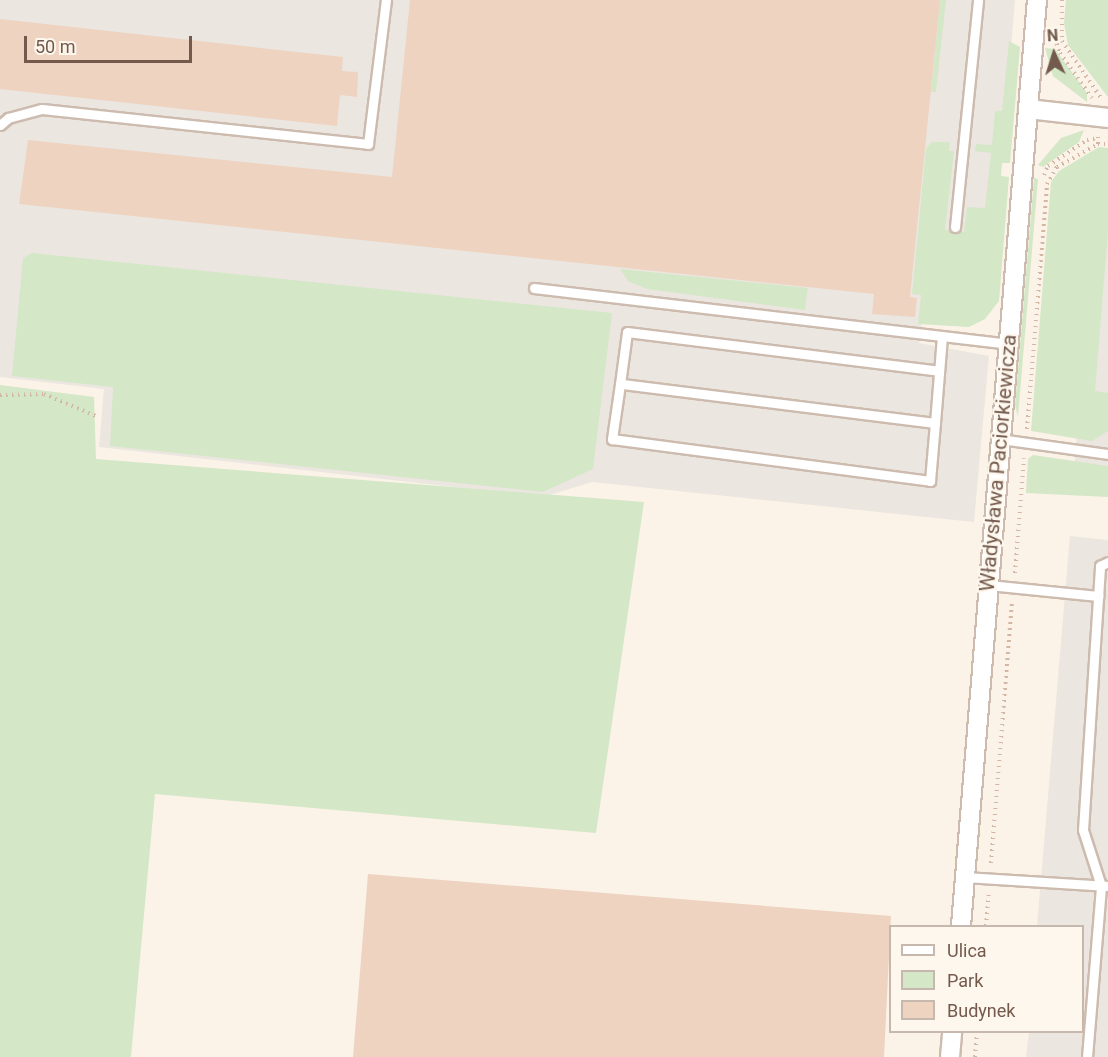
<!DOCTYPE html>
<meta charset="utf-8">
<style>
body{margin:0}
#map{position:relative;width:1108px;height:1057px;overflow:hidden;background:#fbf3e7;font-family:Roboto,sans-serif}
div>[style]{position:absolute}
.industrial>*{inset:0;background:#ece6e1}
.green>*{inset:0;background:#d4e7c7}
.building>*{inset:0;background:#eed3c1}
.path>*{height:4px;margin-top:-2px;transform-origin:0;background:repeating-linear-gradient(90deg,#d3b6a4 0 1.5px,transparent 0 6px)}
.roads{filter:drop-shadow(2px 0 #ccbbae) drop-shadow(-2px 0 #ccbbae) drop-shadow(0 2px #ccbbae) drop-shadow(0 -2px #ccbbae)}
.lane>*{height:9px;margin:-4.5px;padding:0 4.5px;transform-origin:4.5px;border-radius:4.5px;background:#fff}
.street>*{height:18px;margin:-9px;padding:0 9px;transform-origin:9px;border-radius:9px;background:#fff}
span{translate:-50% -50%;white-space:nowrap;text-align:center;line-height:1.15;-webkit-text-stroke:4.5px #fef7ed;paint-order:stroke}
.street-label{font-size:21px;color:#735a4d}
.legend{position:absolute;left:889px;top:925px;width:195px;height:108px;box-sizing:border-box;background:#fef7ed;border:2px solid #c6b8ad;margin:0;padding:8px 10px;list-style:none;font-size:18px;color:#735a4d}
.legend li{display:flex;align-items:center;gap:12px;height:30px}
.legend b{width:30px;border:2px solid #c6b8ad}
.north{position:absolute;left:1024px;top:24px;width:60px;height:60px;-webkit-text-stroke:4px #fef7ed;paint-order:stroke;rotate:356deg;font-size:16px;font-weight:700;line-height:24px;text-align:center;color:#735a4d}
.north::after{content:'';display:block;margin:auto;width:21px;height:27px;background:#735a4d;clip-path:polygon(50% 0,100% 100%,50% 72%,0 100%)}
.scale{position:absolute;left:24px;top:36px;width:168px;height:27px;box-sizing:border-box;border:3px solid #735a4d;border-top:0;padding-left:8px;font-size:18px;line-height:21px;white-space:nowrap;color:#735a4d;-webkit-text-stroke:4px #fef7ed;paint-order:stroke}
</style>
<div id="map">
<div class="industrial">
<div style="clip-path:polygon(0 0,1015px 0,989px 313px,922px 320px,919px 343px,989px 356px,974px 522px,592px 482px,543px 497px,99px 447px,104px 389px,0 377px)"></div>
<div style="clip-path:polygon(1108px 179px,1108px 482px,1073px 483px,1097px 187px)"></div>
<div style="clip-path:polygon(1070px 536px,1108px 540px,1108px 1057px,1026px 1057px,1029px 1032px,1082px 1032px,1082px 926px,1037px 926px)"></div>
</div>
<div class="green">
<div style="clip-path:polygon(940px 0,946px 0,936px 92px,931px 92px)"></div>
<div style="clip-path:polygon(1066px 0,1108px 0,1108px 97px,1068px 45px,1064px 23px)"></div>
<div style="clip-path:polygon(1009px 41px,1020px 47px,1010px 163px,1002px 163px,1001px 176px,1009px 177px,999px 301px,985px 319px,969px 327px,918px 324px,921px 295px,912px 294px,926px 148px,932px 142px,950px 142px,949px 151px,954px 151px,945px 230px,964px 232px,967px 207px,985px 208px,991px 153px,975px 151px,976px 144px,992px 145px,995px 111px,1002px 111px)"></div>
<div style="clip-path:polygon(1045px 48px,1055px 49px,1087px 93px,1087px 102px,1053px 76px)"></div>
<div style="clip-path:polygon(1084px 130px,1079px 142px,1043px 167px,1038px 165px,1061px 138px)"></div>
<div style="clip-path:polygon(1099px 147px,1108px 148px,1108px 231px,1095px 391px,1108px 393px,1108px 431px,1092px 441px,1031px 431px,1051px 182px,1059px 171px)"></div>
<div style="clip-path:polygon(1034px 178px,1038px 179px,1018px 417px,1015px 405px)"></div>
<div style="clip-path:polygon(32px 253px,612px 313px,593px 469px,543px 492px,110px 446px,113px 387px,12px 376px,23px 258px)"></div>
<div style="clip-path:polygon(620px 269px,808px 288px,805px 310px,647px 289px,628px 281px)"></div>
<div style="clip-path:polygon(0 385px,94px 397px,96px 459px,644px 502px,596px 833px,155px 794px,131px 1057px,0 1057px)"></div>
<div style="clip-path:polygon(1033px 455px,1108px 466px,1108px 497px,1026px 493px,1028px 459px)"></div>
</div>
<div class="building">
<div style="clip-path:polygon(410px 0,940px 0,910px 297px,917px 298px,915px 317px,872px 314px,874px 294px,19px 204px,28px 140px,392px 177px)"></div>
<div style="clip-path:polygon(0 19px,343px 57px,342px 71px,358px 72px,357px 97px,340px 95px,337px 126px,0 89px)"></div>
<div style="clip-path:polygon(368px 874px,891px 916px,884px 1057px,353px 1057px)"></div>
</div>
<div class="path">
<div style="left:1062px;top:0;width:41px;rotate:90deg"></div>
<div style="left:1062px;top:41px;width:69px;rotate:55.6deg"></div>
<div style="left:1055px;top:38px;width:16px;rotate:72deg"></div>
<div style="left:1060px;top:53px;width:55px;rotate:54.6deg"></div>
<div style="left:1098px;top:144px;width:10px"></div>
<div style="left:1044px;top:175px;width:10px;rotate:-66deg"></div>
<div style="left:1048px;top:166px;width:47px;rotate:-33.7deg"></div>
<div style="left:1087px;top:140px;width:11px;rotate:-10deg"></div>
<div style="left:0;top:395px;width:44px;rotate:-1.3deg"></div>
<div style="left:44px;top:394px;width:59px;rotate:23.1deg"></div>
<div style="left:1027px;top:429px;width:246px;rotate:-85.3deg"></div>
<div style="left:1047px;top:184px;width:20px;rotate:-60deg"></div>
<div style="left:1057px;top:167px;width:47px;rotate:-29.3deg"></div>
<div style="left:1098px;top:144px;width:7px;rotate:-90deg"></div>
<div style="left:1015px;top:573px;width:115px;rotate:-85.5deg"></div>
<div style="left:991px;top:863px;width:263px;rotate:-85.4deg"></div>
<div style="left:986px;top:926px;width:35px;rotate:-85deg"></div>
<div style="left:975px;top:1057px;width:25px;rotate:-85deg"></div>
</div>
<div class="roads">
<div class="lane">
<div style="left:0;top:125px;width:11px;rotate:-41deg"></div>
<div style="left:8px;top:118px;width:35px;rotate:-15deg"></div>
<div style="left:42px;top:109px;width:328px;rotate:6.1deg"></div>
<div style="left:368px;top:144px;width:145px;rotate:-82.9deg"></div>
<div style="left:955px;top:227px;width:228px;rotate:-84.2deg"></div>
<div style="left:534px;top:288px;width:477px;rotate:6.7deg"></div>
<div style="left:620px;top:384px;width:52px;rotate:-82.3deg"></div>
<div style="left:627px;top:332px;width:314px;rotate:7.1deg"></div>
<div style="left:935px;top:423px;width:317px;rotate:-172.9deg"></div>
<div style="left:620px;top:384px;width:56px;rotate:98.3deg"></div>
<div style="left:612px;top:439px;width:321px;rotate:7.5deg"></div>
<div style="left:930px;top:481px;width:58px;rotate:-85.1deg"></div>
<div style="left:935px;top:423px;width:87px;rotate:-85.4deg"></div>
<div style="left:1000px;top:439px;width:109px;rotate:7.9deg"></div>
<div style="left:988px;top:585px;width:111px;rotate:5.7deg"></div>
<div style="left:965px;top:877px;width:143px;rotate:3.6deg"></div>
<div style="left:1087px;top:1057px;width:172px;rotate:-85.3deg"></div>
<div style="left:1101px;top:886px;width:59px;rotate:-107.8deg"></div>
<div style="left:1083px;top:830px;width:265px;rotate:-86.3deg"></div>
<div style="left:1100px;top:566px;width:9px;rotate:-27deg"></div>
</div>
<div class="street">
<div style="left:1028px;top:109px;width:81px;rotate:6.4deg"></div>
<div style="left:961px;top:926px;width:929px;rotate:-85.31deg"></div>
<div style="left:950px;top:1057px;width:25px;rotate:-85deg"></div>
</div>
</div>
<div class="street-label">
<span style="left:998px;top:463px;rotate:-85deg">Władysława Paciorkiewicza</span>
</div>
<ul class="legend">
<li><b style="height:8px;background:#fff"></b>Ulica</li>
<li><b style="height:16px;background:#d4e7c7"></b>Park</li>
<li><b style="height:16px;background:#eed3c1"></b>Budynek</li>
</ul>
<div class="north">N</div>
<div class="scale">50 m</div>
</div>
